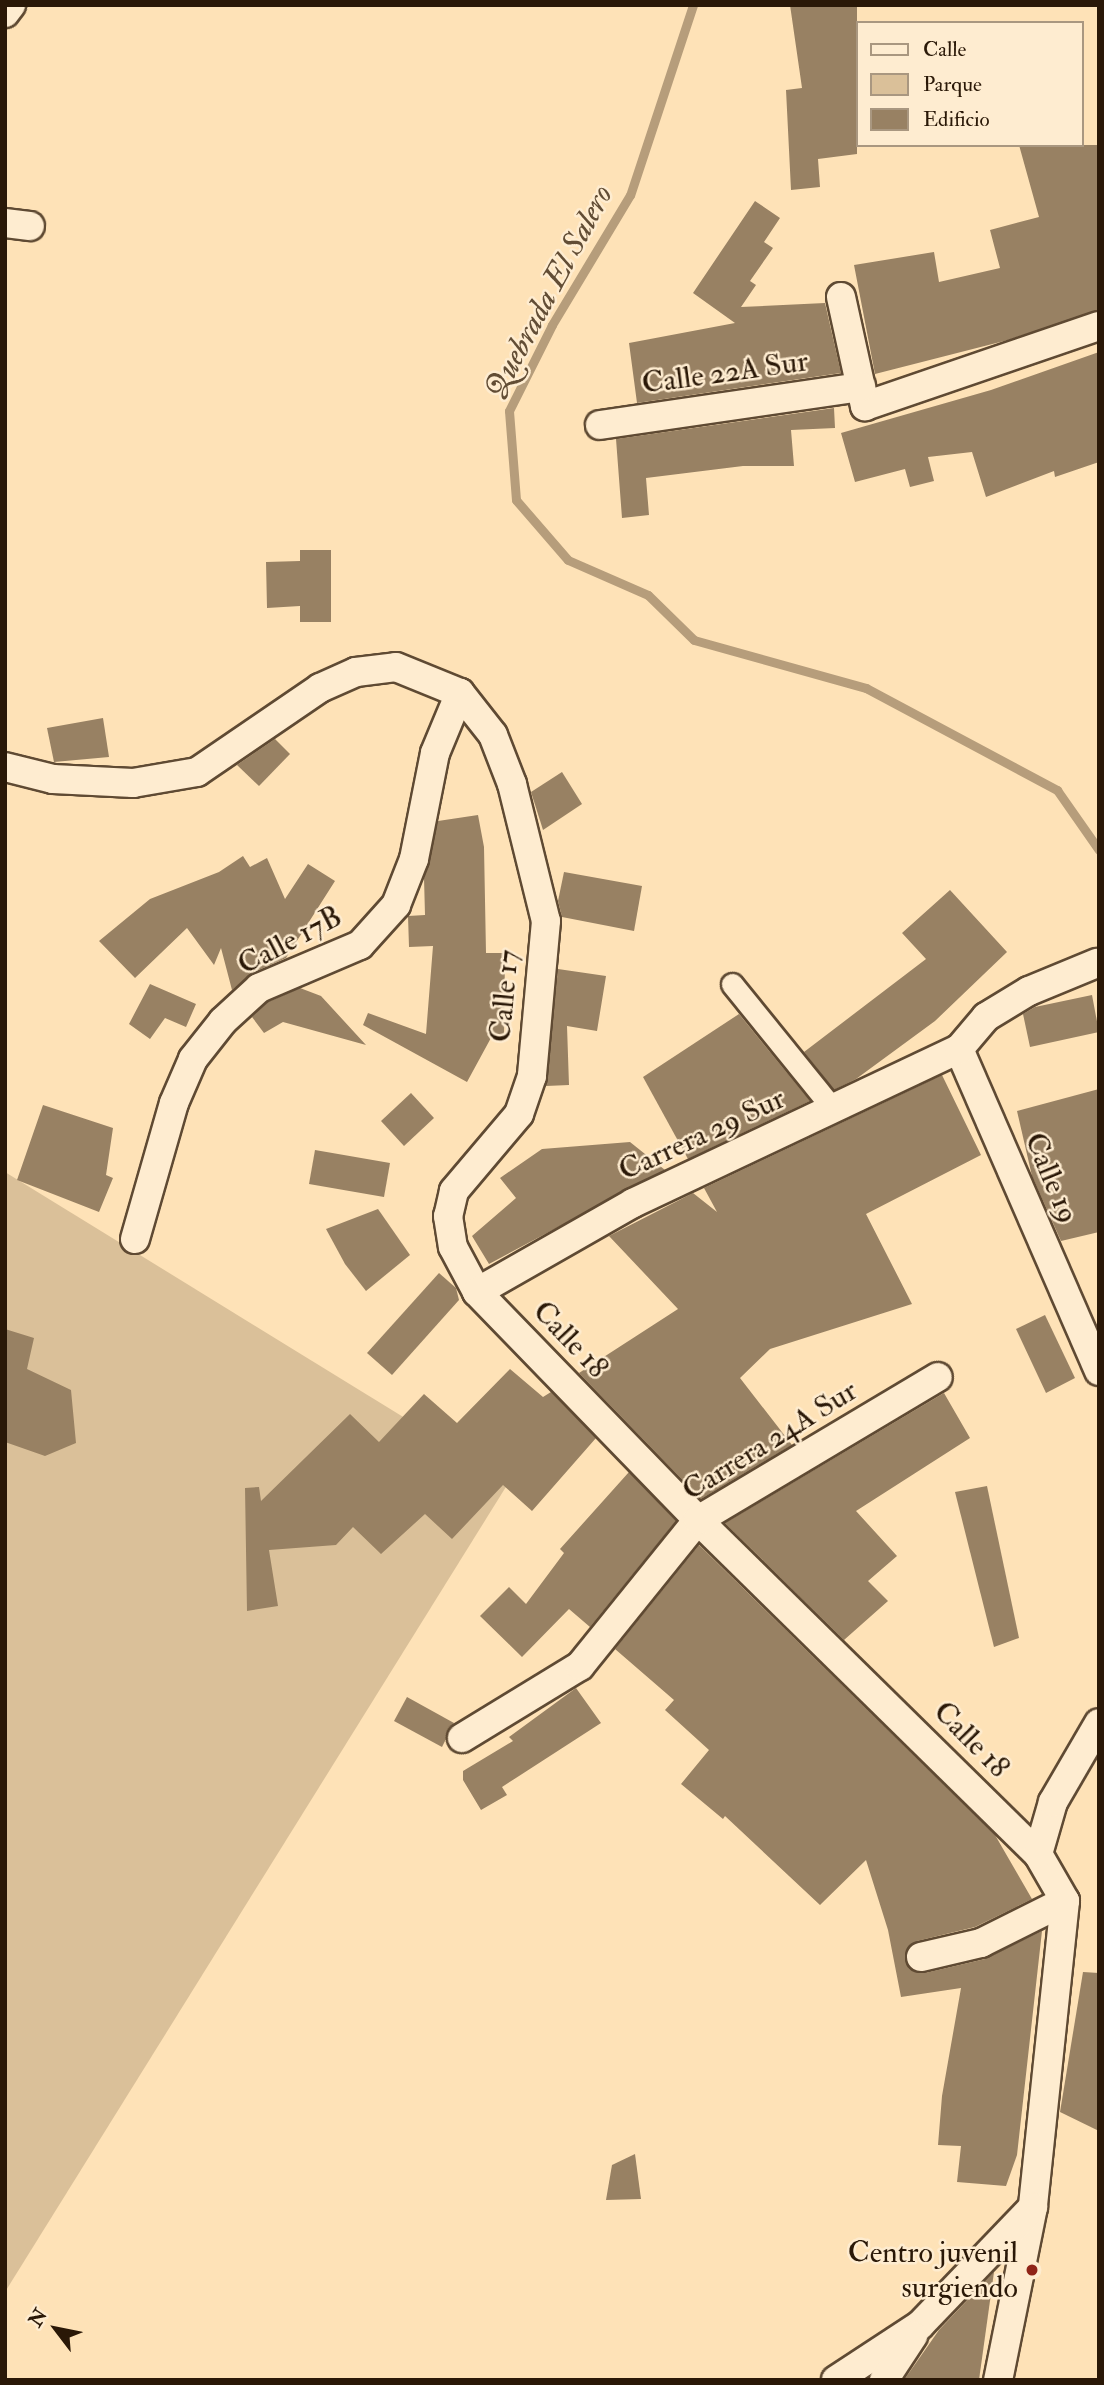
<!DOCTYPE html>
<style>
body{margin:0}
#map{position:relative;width:1104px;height:2385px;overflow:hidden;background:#fee2b7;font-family:"IM FELL Double Pica",serif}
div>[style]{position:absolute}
.green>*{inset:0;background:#dac099}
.stream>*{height:9px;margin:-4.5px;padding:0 4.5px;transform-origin:4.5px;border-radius:4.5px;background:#b69d7b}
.building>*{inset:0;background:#988163}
.roads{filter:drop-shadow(2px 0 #5f4a33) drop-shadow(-2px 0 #5f4a33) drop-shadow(0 2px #5f4a33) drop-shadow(0 -2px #5f4a33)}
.pedestrian>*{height:21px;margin:-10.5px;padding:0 10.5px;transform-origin:10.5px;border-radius:10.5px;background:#feecd0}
.minor>*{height:28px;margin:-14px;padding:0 14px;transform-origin:14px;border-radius:14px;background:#feecd0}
.dots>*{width:19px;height:19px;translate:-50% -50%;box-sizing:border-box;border:4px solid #feecd0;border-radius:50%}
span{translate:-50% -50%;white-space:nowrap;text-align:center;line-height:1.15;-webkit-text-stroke:5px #feecd0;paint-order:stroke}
.street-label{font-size:30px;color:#2a1807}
.poi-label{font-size:30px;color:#2a1807}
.right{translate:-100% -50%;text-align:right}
.water-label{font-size:32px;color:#624d35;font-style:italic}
.frame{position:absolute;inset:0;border:7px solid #2a1807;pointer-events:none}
.legend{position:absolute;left:856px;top:21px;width:228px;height:126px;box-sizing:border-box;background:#feecd0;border:2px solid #a99780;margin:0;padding:9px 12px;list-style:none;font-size:21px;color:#2a1807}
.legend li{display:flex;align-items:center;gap:14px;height:35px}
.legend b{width:35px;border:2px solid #a99780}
.north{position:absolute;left:21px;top:2294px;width:70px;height:70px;-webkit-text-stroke:5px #feecd0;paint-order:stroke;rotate:302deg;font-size:19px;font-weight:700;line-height:28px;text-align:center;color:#2a1807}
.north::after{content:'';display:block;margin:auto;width:24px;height:32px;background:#2a1807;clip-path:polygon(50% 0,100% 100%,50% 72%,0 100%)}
</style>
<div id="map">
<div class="green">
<div style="clip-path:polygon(5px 1172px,509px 1482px,5px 2292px)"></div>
</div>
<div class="stream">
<div style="left:693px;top:5px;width:200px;rotate:108.3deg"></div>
<div style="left:630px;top:195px;width:152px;rotate:121deg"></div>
<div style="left:552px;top:325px;width:96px;rotate:116.6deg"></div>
<div style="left:509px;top:411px;width:89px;rotate:85.5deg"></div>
<div style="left:516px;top:500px;width:79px;rotate:49.1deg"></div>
<div style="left:568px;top:560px;width:87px;rotate:23.6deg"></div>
<div style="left:648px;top:595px;width:64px;rotate:44.4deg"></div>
<div style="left:694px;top:640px;width:179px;rotate:15.6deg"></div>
<div style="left:866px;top:688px;width:217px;rotate:28.1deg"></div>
<div style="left:1057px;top:790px;width:73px;rotate:55deg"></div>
</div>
<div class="building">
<div style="clip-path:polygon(790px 5px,857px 5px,857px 154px,818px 159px,820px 187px,791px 190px,786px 90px,802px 88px)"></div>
<div style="clip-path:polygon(1019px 145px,1099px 145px,1099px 310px,1008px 340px,875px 374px,854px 265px,934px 252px,939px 282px,1000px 268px,990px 230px,1039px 217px)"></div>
<div style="clip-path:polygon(755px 201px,780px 218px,764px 242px,773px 248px,750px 281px,756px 285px,741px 307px,825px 303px,841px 373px,637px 403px,629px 343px,735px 323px,693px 293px)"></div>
<div style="clip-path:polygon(1099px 352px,1099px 462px,1055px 477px,1054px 471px,986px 497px,972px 452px,928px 457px,934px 481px,910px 487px,905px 469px,855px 482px,841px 433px,991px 390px)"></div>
<div style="clip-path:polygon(834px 408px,835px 428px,791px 430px,794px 466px,743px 466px,646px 478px,649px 515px,622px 518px,616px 439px)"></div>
<div style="clip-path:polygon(300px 550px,331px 550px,331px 622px,300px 622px,300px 606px,267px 608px,266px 562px,300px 561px)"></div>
<div style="clip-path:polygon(103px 718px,109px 757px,54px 762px,47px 728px)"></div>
<div style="clip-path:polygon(275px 739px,290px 754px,259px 786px,237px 765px)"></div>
<div style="clip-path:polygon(562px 772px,582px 804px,543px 830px,531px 792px)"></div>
<div style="clip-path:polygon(478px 815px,484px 847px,486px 953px,505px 953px,504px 1038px,492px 1036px,467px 1082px,363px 1025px,368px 1013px,426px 1034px,433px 946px,409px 947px,408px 916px,425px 915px,424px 878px,438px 821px)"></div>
<div style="clip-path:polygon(243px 856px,250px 867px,267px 858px,285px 899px,308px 864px,335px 881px,286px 958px,252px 973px,232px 990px,221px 948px,214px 965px,187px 928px,135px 978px,99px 941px,150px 899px,219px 872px)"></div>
<div style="clip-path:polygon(564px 872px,642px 886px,634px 931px,562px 917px,558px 901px)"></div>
<div style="clip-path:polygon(950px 890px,1007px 952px,935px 1021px,856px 1079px,834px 1090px,804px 1052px,926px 959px,902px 933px)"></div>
<div style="clip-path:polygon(558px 969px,606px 976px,597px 1031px,567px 1026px,569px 1085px,546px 1086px)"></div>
<div style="clip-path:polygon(150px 984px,196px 1004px,186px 1027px,165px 1018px,150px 1039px,129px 1024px)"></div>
<div style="clip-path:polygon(300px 988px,321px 996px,366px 1045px,283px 1022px,264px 1033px,252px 1017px,268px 1002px)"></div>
<div style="clip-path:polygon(1092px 995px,1099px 1032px,1030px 1047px,1023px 1014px,1035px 1007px)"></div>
<div style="clip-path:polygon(739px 1014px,810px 1101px,688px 1159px,643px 1077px)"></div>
<div style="clip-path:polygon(942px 1075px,981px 1155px,866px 1214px,912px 1304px,770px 1349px,740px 1378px,792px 1445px,701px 1499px,579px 1373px,678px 1309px,609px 1236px,693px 1193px,717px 1212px,704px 1188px)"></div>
<div style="clip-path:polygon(1099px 1089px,1099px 1232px,1061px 1241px,1032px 1176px,1017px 1111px)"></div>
<div style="clip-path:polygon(411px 1093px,434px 1118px,404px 1146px,381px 1121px)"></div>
<div style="clip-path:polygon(43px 1105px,113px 1128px,106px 1175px,113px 1178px,99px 1212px,17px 1180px)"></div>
<div style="clip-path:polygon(630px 1142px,665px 1170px,489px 1264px,472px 1236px,516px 1198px,500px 1178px,542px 1149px)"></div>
<div style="clip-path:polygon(315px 1150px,390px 1163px,384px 1197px,309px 1184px)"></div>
<div style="clip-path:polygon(378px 1209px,410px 1255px,366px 1291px,345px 1264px,326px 1229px)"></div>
<div style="clip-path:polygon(439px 1273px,456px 1288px,459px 1300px,392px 1375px,367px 1353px)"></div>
<div style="clip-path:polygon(1045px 1315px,1075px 1378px,1046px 1393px,1016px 1329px)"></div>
<div style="clip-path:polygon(5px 1329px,34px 1338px,27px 1369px,71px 1390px,76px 1443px,45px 1456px,5px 1442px)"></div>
<div style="clip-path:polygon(510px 1369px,543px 1397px,551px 1392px,596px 1438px,532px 1511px,503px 1485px,452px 1539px,425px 1514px,381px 1554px,353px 1527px,336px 1545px,269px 1550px,278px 1606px,247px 1611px,245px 1488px,259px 1487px,261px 1501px,350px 1414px,379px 1442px,424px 1394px,457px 1423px)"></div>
<div style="clip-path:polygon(944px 1393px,970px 1438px,856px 1511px,897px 1556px,868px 1581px,888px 1601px,844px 1640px,725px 1523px)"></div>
<div style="clip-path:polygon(629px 1472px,676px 1521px,590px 1627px,569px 1609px,522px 1657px,480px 1616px,509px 1587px,526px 1604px,564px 1553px,560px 1549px)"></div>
<div style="clip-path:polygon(987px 1486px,1019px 1638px,994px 1647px,955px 1492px)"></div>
<div style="clip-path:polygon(699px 1545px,995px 1835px,1032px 1899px,975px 1927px,917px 1941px,905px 1953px,909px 1969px,925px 1973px,985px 1959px,1042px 1931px,1017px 2155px,1006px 2186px,957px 2182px,961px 2146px,938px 2145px,942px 2096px,961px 1988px,901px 1997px,888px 1930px,866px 1860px,820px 1905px,725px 1816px,723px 1819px,681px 1784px,709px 1750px,665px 1710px,674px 1700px,615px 1649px)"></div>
<div style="clip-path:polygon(576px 1688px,601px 1723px,502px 1787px,507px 1795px,481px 1810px,463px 1780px,463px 1771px,513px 1741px,509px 1737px)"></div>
<div style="clip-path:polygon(407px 1697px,454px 1723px,442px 1747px,394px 1721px)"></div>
<div style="clip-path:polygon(1083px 1972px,1099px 1973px,1099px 2131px,1060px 2112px)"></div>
<div style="clip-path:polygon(635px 2154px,641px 2199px,606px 2200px,612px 2165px)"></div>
<div style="clip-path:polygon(994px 2272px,979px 2380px,904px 2380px,939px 2330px)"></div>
</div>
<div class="roads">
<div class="pedestrian">
<div style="left:732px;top:984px;width:162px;rotate:51deg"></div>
</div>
<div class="minor">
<div style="left:5px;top:13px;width:10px;rotate:-53deg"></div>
<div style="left:5px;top:223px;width:25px;rotate:7deg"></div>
<div style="left:841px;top:297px;width:112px;rotate:77.6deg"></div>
<div style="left:865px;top:406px;width:247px;rotate:-18.9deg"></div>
<div style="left:600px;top:425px;width:264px;rotate:-8.3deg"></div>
<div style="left:5px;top:767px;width:49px;rotate:14deg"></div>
<div style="left:53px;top:779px;width:80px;rotate:2.9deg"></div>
<div style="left:133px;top:783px;width:65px;rotate:-9.8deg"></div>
<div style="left:197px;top:772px;width:149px;rotate:-34.3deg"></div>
<div style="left:320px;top:688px;width:39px;rotate:-24deg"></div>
<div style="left:356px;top:672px;width:40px;rotate:-7.1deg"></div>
<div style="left:396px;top:667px;width:69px;rotate:22.1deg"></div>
<div style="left:460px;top:693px;width:53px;rotate:51.8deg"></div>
<div style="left:493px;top:735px;width:53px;rotate:68.8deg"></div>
<div style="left:512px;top:784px;width:141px;rotate:76.1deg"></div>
<div style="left:546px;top:921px;width:156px;rotate:95.2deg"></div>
<div style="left:532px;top:1076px;width:40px;rotate:108.9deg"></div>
<div style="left:519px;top:1114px;width:101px;rotate:130.2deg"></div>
<div style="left:454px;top:1191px;width:26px;rotate:103deg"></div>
<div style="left:448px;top:1216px;width:31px;rotate:81deg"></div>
<div style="left:453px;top:1247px;width:51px;rotate:61.9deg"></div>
<div style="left:477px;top:1292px;width:318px;rotate:45.9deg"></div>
<div style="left:698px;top:1520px;width:477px;rotate:44.5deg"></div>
<div style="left:1038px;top:1854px;width:54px;rotate:60.1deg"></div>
<div style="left:1065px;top:1901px;width:308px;rotate:96deg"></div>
<div style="left:1033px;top:2207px;width:177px;rotate:101.4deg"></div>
<div style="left:959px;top:1049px;width:351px;rotate:66.5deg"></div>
<div style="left:135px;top:1239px;width:141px;rotate:-74deg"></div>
<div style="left:174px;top:1103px;width:48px;rotate:-66.6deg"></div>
<div style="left:193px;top:1059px;width:48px;rotate:-51.7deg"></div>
<div style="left:223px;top:1021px;width:49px;rotate:-42.5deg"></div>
<div style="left:259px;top:988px;width:110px;rotate:-23.1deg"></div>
<div style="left:360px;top:945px;width:54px;rotate:-48deg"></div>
<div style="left:396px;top:905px;width:49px;rotate:-68.6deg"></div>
<div style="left:414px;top:859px;width:108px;rotate:-78.8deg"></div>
<div style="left:435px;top:753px;width:65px;rotate:-67.4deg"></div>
<div style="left:477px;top:1292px;width:180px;rotate:-29.7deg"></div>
<div style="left:633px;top:1203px;width:361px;rotate:-25.3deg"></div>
<div style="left:959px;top:1049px;width:42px;rotate:-49.8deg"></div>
<div style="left:986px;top:1017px;width:50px;rotate:-31.2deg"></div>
<div style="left:1029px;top:991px;width:74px;rotate:-22.4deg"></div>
<div style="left:462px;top:1738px;width:138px;rotate:-31.4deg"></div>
<div style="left:580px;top:1666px;width:188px;rotate:-51.1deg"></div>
<div style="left:698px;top:1520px;width:279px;rotate:-30.8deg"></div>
<div style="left:1038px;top:1854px;width:54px;rotate:-73.9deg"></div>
<div style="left:1053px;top:1802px;width:91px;rotate:-59.8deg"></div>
<div style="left:921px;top:1957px;width:62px;rotate:-13.1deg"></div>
<div style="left:981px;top:1943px;width:94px;rotate:-26.6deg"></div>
<div style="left:836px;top:2380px;width:100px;rotate:-33.2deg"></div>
<div style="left:920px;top:2325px;width:163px;rotate:-46.2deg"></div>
<div style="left:884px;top:2380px;width:53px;rotate:-56.6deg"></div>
</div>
</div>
<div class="dots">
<div style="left:1032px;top:2270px;background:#8f2418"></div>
</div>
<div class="street-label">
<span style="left:725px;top:373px;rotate:-8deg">Calle 22A Sur</span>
<span style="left:290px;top:941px;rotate:-28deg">Calle 17B</span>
<span style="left:505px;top:996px;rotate:-85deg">Calle 17</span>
<span style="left:702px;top:1135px;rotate:-25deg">Carrera 29 Sur</span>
<span style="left:1051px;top:1178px;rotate:67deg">Calle 19</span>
<span style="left:570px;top:1340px;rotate:46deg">Calle 18</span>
<span style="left:770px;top:1441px;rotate:-32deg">Carrera 24A Sur</span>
<span style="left:971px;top:1740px;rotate:45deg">Calle 18</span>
</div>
<div class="poi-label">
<span class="right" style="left:1018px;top:2270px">Centro juvenil<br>surgiendo</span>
</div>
<div class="water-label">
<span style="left:549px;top:292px;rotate:-62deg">Quebrada El Salero</span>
</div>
<div class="frame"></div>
<ul class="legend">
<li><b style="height:9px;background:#feecd0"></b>Calle</li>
<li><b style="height:19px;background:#dac099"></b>Parque</li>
<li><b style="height:19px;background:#988163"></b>Edificio</li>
</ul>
<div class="north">N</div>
</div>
